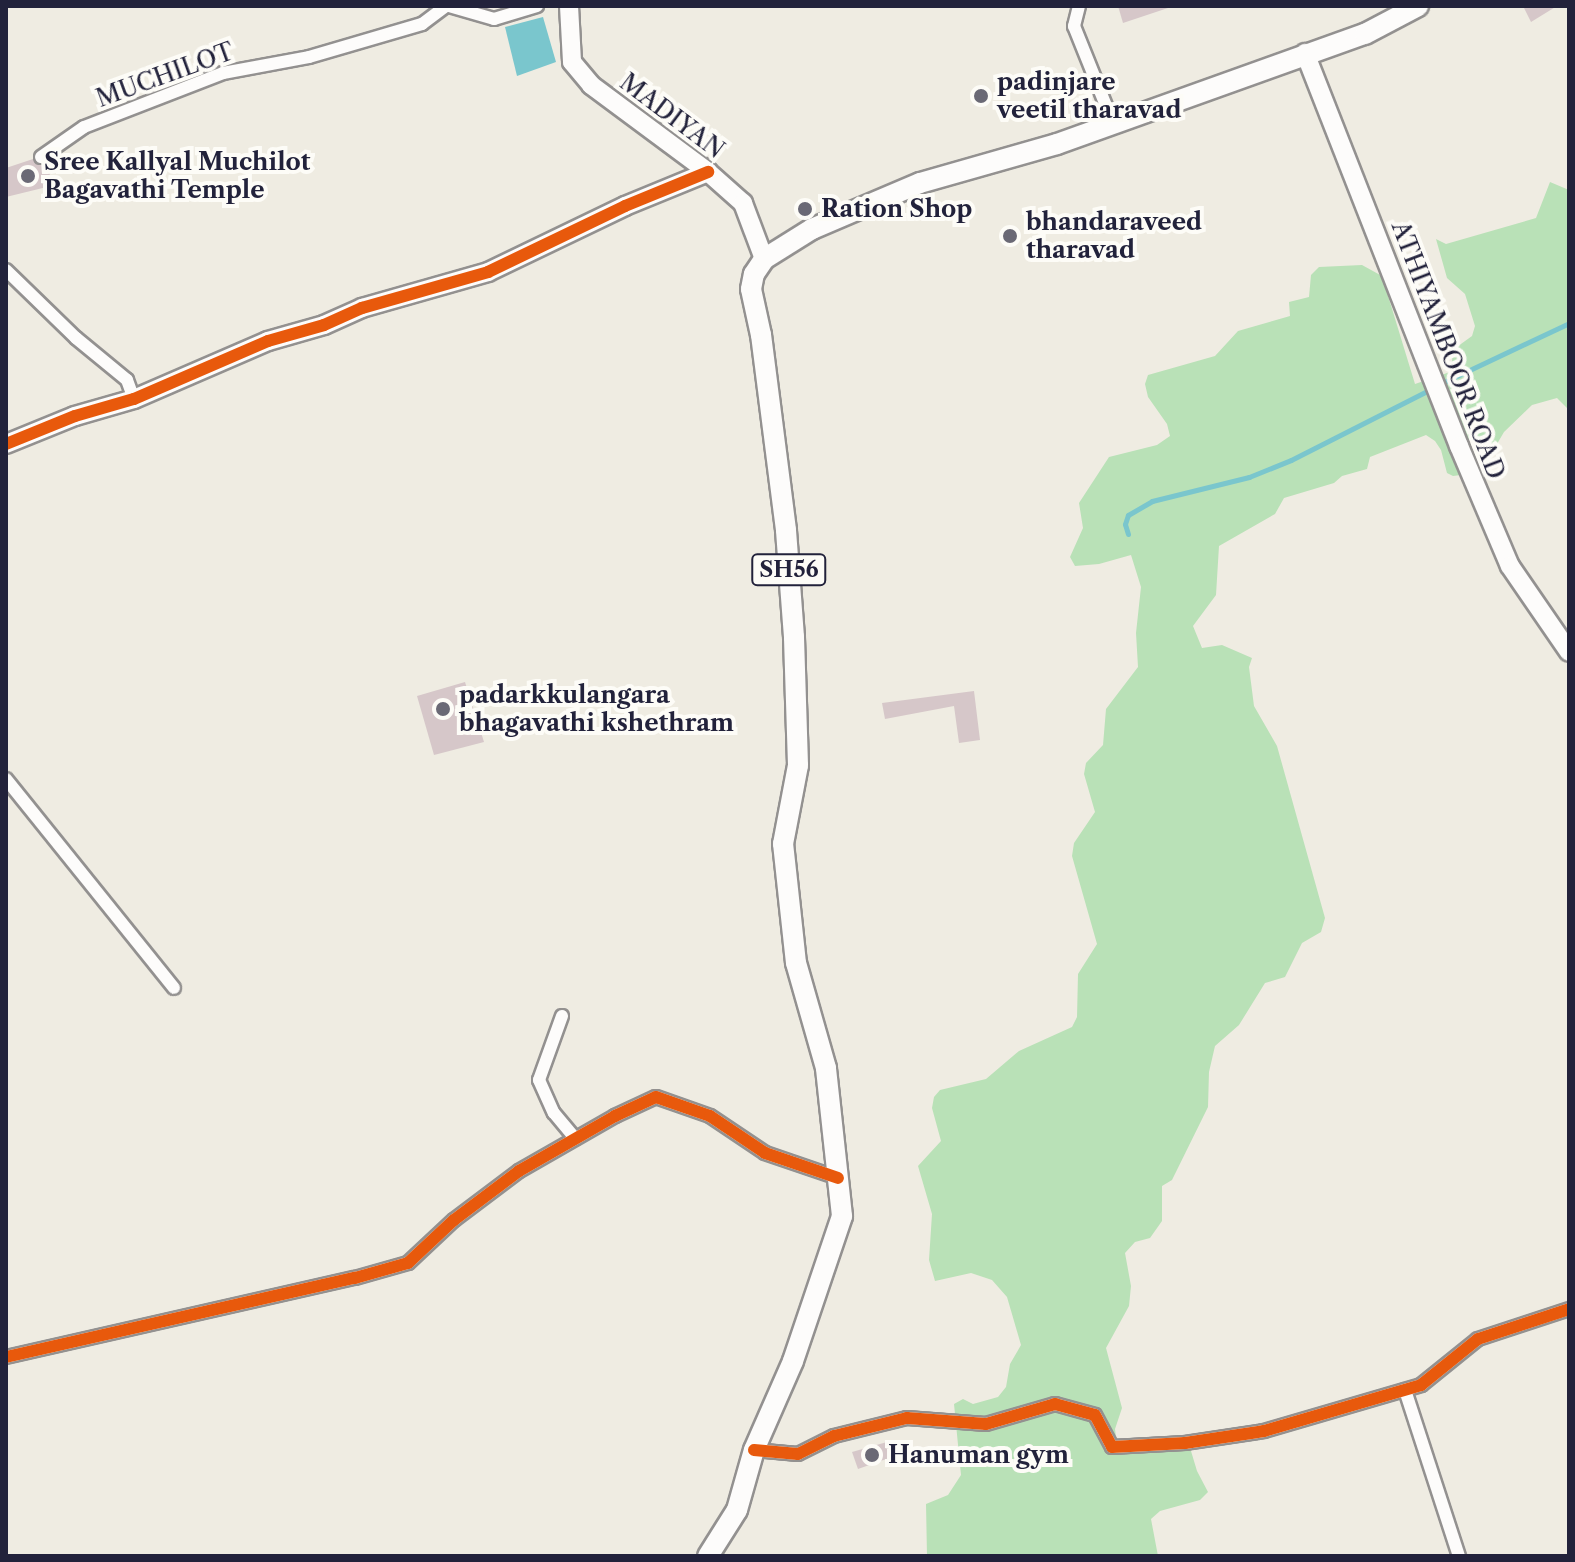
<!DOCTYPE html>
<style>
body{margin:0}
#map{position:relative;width:1575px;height:1562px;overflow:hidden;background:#efece2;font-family:"Libre Caslon Text",serif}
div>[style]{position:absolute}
.green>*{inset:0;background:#b9e1b7}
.water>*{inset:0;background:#7ac6cd}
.stream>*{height:5px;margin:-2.5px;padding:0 2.5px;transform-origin:2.5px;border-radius:2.5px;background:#7ac6cd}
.building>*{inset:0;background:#d6c7c9}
.roads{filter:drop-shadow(2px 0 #939190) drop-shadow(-2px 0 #939190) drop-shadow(0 2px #939190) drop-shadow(0 -2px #939190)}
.street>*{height:12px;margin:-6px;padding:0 6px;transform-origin:6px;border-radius:6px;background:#fdfcfb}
.secondary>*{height:18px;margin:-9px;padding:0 9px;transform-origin:9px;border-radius:9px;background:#fdfcfb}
.primary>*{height:20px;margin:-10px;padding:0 10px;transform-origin:10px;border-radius:10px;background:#fdfcfb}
.cycleway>*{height:12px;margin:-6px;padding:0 6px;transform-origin:6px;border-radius:6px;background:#e8590c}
.dots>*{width:22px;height:22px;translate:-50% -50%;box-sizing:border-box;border:4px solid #fdfcf7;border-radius:50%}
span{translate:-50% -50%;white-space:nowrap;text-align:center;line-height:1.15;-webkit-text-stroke:8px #fdfcf7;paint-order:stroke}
.shield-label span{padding:2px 6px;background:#fdfcf7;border:2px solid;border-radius:6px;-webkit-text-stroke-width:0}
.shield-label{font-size:22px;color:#22223b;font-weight:700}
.street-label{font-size:24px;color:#22223b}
.poi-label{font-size:24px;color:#22223b;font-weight:700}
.left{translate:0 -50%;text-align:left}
.frame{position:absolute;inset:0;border:8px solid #22223b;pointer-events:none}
</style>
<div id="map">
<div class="green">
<div style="clip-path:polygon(1550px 182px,1569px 190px,1569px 410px,1557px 398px,1532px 405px,1504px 432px,1487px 461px,1469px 431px,1469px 474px,1453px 476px,1447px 473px,1441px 450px,1435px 441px,1426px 435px,1370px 457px,1367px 469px,1342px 476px,1334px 483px,1284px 498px,1275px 514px,1219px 546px,1216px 595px,1193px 626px,1202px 648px,1222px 645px,1252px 658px,1249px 667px,1254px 706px,1277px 746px,1325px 918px,1321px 932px,1302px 943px,1285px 977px,1265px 983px,1239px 1025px,1215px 1046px,1209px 1072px,1208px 1107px,1172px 1180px,1162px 1186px,1162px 1221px,1150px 1238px,1135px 1242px,1125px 1253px,1131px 1286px,1129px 1306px,1106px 1348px,1122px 1408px,1115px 1429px,1117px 1445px,1124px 1451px,1179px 1435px,1188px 1441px,1197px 1471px,1208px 1492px,1200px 1500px,1160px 1511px,1151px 1519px,1158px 1556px,927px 1556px,926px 1504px,948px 1495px,961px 1475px,954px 1404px,963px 1399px,973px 1404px,998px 1397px,1006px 1387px,1010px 1364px,1021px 1345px,1007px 1297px,992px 1280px,971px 1273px,935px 1281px,929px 1260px,932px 1214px,918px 1166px,941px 1141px,932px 1108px,934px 1097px,940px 1090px,986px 1079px,1019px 1051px,1072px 1027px,1077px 1017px,1078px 974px,1097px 944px,1072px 856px,1074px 843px,1095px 812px,1084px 774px,1086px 763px,1103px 745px,1106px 709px,1138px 667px,1136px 633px,1141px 587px,1131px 555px,1099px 564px,1075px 566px,1070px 557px,1083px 528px,1079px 503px,1109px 457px,1157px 445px,1170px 436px,1167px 424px,1148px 397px,1145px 384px,1148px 375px,1215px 356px,1238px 331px,1290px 316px,1289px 302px,1309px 297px,1311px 275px,1319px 267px,1362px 265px,1382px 276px,1415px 384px,1450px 372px,1454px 349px,1472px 336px,1475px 326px,1465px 294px,1447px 278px,1436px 239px,1446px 244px,1536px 218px)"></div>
</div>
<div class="water">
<div style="clip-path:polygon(543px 17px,556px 62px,517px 76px,505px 27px)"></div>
</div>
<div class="stream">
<div style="left:1440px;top:384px;width:143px;rotate:-25.3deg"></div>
<div style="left:1128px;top:534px;width:10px;rotate:-107deg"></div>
<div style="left:1125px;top:524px;width:9px;rotate:-72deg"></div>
<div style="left:1128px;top:515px;width:28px;rotate:-30deg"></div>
<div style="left:1152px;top:501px;width:100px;rotate:-13.9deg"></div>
<div style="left:1249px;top:477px;width:45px;rotate:-22deg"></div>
<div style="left:1291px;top:460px;width:157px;rotate:-26.9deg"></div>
</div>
<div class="building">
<div style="clip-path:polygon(1118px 6px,1167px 6px,1168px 8px,1123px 23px)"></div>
<div style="clip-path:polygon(1523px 6px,1557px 6px,1531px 22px)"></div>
<div style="clip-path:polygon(33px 159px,38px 165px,45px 165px,55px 185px,6px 197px,6px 168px)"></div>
<div style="clip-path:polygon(465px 682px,484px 742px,434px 755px,417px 696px)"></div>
<div style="clip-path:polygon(974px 691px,980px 740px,959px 743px,954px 706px,885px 719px,882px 703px)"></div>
<div style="clip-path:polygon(887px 1442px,892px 1457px,858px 1469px,852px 1452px)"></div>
</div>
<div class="roads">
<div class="street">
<div style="left:449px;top:6px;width:47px;rotate:16.1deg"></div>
<div style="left:494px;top:19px;width:45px;rotate:-16.8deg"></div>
<div style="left:1079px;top:6px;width:21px;rotate:104deg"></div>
<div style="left:1074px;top:26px;width:105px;rotate:68.1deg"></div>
<div style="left:41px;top:157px;width:52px;rotate:-34.9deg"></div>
<div style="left:84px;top:127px;width:149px;rotate:-21.2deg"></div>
<div style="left:223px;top:73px;width:87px;rotate:-10.5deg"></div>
<div style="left:309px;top:57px;width:118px;rotate:-16.3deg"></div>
<div style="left:422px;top:24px;width:30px;rotate:-37deg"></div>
<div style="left:6px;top:270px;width:98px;rotate:44.2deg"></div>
<div style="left:76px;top:338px;width:66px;rotate:39.5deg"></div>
<div style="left:127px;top:380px;width:20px;rotate:70deg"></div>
<div style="left:6px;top:779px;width:268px;rotate:51.2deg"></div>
<div style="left:562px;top:1016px;width:68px;rotate:109.8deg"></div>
<div style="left:539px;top:1080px;width:36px;rotate:66deg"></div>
<div style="left:554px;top:1113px;width:33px;rotate:50deg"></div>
<div style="left:6px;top:1357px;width:358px;rotate:-12.8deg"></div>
<div style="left:355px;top:1278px;width:55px;rotate:-15.8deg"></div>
<div style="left:408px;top:1263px;width:63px;rotate:-43.1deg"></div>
<div style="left:454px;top:1220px;width:81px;rotate:-37deg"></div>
<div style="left:519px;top:1171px;width:111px;rotate:-29.8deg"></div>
<div style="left:615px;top:1116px;width:45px;rotate:-24.9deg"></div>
<div style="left:656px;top:1097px;width:57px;rotate:19.4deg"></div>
<div style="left:710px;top:1116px;width:66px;rotate:33.9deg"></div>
<div style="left:765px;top:1153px;width:77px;rotate:18.9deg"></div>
<div style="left:1405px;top:1390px;width:175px;rotate:72deg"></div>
<div style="left:754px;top:1450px;width:44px;rotate:5.2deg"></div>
<div style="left:798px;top:1454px;width:40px;rotate:-26.6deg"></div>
<div style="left:834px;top:1436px;width:75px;rotate:-13.9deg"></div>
<div style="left:907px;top:1418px;width:79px;rotate:4.3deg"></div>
<div style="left:986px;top:1424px;width:72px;rotate:-16.2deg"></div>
<div style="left:1055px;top:1404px;width:41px;rotate:15.4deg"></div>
<div style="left:1095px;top:1415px;width:36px;rotate:62deg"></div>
<div style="left:1112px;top:1447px;width:73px;rotate:-3.1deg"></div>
<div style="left:1185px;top:1443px;width:80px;rotate:-8.6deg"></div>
<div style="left:1264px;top:1431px;width:164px;rotate:-16.3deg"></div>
<div style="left:1421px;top:1385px;width:73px;rotate:-38.9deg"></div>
<div style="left:1478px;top:1339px;width:96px;rotate:-18.2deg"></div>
</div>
<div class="secondary">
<div style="left:569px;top:6px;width:56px;rotate:86.9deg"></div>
<div style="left:572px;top:62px;width:30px;rotate:50deg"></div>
<div style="left:591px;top:85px;width:146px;rotate:36.6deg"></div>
<div style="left:708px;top:172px;width:47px;rotate:41.5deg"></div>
<div style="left:743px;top:203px;width:60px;rotate:69.4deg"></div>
<div style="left:1305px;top:53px;width:422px;rotate:68.6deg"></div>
<div style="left:1459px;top:446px;width:130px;rotate:67deg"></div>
<div style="left:1510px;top:566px;width:104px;rotate:55.5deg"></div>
<div style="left:6px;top:444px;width:74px;rotate:-22.1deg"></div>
<div style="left:75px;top:416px;width:61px;rotate:-16.1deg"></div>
<div style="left:134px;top:399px;width:146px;rotate:-23.4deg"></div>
<div style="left:268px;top:341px;width:58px;rotate:-15.9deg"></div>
<div style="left:324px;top:325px;width:42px;rotate:-24.1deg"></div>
<div style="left:362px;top:308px;width:131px;rotate:-15.9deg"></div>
<div style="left:488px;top:272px;width:152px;rotate:-25.7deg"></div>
<div style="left:625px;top:206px;width:90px;rotate:-22.3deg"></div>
</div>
<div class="primary">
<div style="left:708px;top:1556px;width:54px;rotate:-57.8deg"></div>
<div style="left:737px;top:1510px;width:62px;rotate:-74.2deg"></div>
<div style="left:754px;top:1450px;width:97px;rotate:-66.3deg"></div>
<div style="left:793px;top:1361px;width:153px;rotate:-71.3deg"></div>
<div style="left:842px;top:1216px;width:149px;rotate:-96.2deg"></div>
<div style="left:826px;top:1068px;width:109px;rotate:-105.9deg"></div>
<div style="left:796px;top:963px;width:120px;rotate:-96.2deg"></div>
<div style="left:783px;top:844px;width:80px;rotate:-79.2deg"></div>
<div style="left:798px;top:765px;width:128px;rotate:-91.8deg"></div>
<div style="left:794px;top:637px;width:107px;rotate:-94.3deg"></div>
<div style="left:786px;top:530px;width:197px;rotate:-97.3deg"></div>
<div style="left:761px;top:335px;width:47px;rotate:-102.3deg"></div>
<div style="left:751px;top:289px;width:15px;rotate:-79deg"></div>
<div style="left:754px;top:274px;width:18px;rotate:-56deg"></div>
<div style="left:764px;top:259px;width:57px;rotate:-32deg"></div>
<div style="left:812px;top:229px;width:117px;rotate:-23.1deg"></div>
<div style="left:920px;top:183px;width:142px;rotate:-15.9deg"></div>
<div style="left:1057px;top:144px;width:327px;rotate:-19.7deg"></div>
<div style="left:1365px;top:34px;width:60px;rotate:-27.8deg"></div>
</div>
</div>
<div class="cycleway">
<div style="left:6px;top:444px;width:74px;rotate:-22.1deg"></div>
<div style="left:75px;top:416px;width:61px;rotate:-16.1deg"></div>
<div style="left:134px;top:399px;width:146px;rotate:-23.4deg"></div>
<div style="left:268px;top:341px;width:58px;rotate:-15.9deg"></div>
<div style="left:324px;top:325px;width:42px;rotate:-24.1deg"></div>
<div style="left:362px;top:308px;width:131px;rotate:-15.9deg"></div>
<div style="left:488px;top:272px;width:152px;rotate:-25.7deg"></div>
<div style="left:625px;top:206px;width:90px;rotate:-22.3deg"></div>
<div style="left:6px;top:1357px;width:358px;rotate:-12.8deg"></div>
<div style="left:355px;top:1278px;width:55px;rotate:-15.8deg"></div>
<div style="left:408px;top:1263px;width:63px;rotate:-43.1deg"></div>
<div style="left:454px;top:1220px;width:81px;rotate:-37deg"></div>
<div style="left:519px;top:1171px;width:111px;rotate:-29.8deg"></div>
<div style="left:615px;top:1116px;width:45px;rotate:-24.9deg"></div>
<div style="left:656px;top:1097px;width:57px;rotate:19.4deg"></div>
<div style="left:710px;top:1116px;width:66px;rotate:33.9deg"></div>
<div style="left:765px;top:1153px;width:77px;rotate:18.9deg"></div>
<div style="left:754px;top:1450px;width:44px;rotate:5.2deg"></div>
<div style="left:798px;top:1454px;width:40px;rotate:-26.6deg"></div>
<div style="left:834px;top:1436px;width:75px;rotate:-13.9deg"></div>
<div style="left:907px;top:1418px;width:79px;rotate:4.3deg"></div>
<div style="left:986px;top:1424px;width:72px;rotate:-16.2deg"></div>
<div style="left:1055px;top:1404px;width:41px;rotate:15.4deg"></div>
<div style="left:1095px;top:1415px;width:36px;rotate:62deg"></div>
<div style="left:1112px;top:1447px;width:73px;rotate:-3.1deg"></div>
<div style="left:1185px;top:1443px;width:80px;rotate:-8.6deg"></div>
<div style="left:1264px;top:1431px;width:164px;rotate:-16.3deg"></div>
<div style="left:1421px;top:1385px;width:73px;rotate:-38.9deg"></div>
<div style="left:1478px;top:1339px;width:96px;rotate:-18.2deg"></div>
</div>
<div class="dots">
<div style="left:981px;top:96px;background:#6a6975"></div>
<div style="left:28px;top:176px;background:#6a6975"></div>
<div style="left:805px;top:209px;background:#6a6975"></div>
<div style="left:1010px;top:236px;background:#6a6975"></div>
<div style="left:443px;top:709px;background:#6a6975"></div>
<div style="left:872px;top:1455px;background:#6a6975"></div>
</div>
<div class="shield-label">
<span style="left:789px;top:570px">SH56</span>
</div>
<div class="street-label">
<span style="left:165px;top:75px;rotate:-20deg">MUCHILOT</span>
<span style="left:672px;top:116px;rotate:37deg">MADIYAN</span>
<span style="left:1448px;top:350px;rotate:69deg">ATHIYAMBOOR ROAD</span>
</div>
<div class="poi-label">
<span class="left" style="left:997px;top:96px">padinjare<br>veetil tharavad</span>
<span class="left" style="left:44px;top:176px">Sree Kallyal Muchilot<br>Bagavathi Temple</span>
<span class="left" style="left:821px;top:209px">Ration Shop</span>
<span class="left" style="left:1026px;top:236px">bhandaraveed<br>tharavad</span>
<span class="left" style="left:459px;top:709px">padarkkulangara<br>bhagavathi kshethram</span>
<span class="left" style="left:888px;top:1455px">Hanuman gym</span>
</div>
<div class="frame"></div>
</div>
